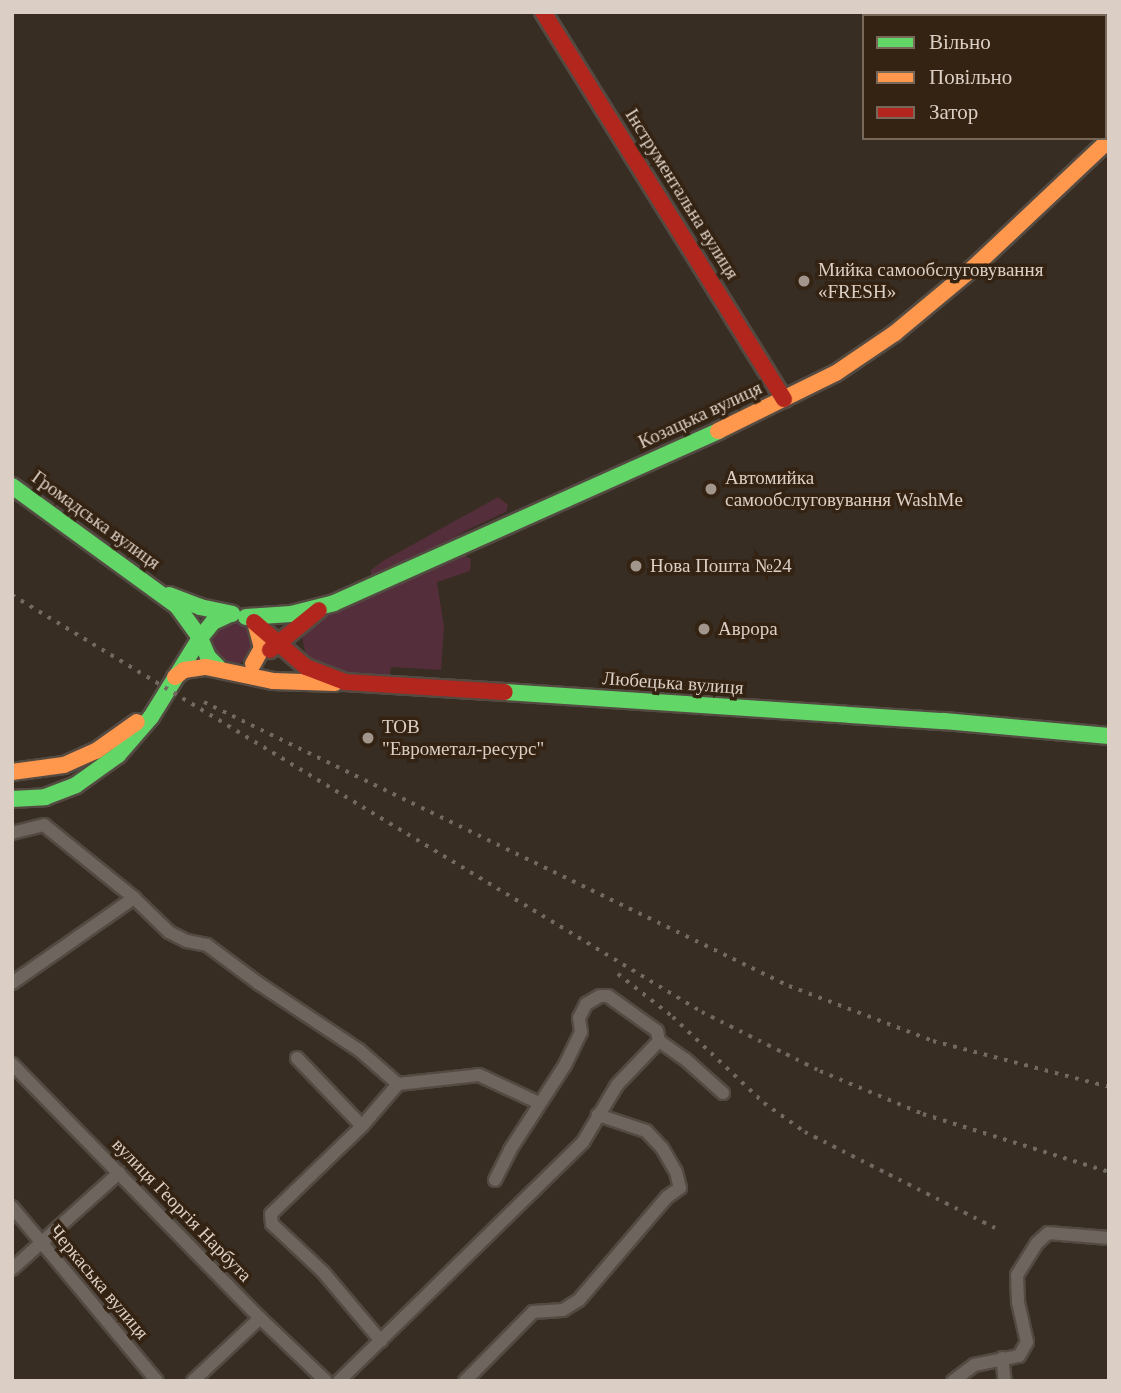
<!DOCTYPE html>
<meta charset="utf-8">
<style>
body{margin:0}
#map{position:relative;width:1121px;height:1393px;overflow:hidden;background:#372d23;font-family:Georgia,serif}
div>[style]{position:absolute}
.green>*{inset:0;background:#542e3b}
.round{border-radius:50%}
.roads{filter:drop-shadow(2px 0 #534a42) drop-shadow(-2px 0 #534a42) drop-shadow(0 2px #534a42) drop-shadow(0 -2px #534a42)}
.street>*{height:12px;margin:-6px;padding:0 6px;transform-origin:6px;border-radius:6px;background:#6e655e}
.fast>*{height:16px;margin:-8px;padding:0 8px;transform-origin:8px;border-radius:8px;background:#63d668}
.slow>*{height:16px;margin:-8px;padding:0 8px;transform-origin:8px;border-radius:8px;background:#ff974d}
.jam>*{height:16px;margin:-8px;padding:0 8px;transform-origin:8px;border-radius:8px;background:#b3261e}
.rail>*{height:3.5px;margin-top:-1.75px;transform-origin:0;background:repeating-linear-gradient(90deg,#726963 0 3.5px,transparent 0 10.5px)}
.dots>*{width:19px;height:19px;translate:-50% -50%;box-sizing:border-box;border:4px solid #342312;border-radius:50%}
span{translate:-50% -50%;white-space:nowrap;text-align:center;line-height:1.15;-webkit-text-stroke:7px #342312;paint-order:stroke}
.street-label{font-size:19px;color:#dbcfc5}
.poi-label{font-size:19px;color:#dbcfc5}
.left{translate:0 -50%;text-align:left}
.frame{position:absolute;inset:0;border:14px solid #dbcfc5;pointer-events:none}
.legend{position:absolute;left:862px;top:14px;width:245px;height:126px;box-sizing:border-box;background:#342312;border:2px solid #77685a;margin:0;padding:9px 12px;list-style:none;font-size:21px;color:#dbcfc5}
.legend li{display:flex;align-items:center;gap:14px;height:35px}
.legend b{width:35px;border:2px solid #77685a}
</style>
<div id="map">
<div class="green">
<div style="clip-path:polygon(498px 497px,508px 505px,506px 512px,465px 531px,440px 547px,371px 575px,371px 570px,383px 561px)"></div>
<div style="clip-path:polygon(462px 554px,471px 559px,470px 571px,437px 582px,444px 627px,441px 670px,391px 667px,390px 675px,340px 674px,326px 672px,306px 656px,302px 637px,310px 623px)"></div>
<div class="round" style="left:212px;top:622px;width:42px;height:42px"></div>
</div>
<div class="roads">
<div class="street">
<div style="left:12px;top:833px;width:33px;rotate:-14deg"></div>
<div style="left:44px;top:825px;width:116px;rotate:39deg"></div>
<div style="left:134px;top:898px;width:49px;rotate:44.2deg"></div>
<div style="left:169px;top:932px;width:20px;rotate:27deg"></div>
<div style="left:187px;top:941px;width:20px;rotate:11deg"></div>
<div style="left:207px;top:945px;width:64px;rotate:36.7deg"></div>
<div style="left:258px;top:983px;width:121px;rotate:33.6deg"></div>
<div style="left:359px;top:1050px;width:52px;rotate:41.1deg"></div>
<div style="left:12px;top:983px;width:149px;rotate:-34.9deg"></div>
<div style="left:297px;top:1058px;width:94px;rotate:46.3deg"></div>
<div style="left:12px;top:1064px;width:355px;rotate:45.7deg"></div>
<div style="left:260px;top:1318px;width:91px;rotate:43.7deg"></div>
<div style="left:495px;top:1180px;width:34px;rotate:-63deg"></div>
<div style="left:510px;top:1150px;width:101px;rotate:-57.1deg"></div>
<div style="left:565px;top:1065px;width:37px;rotate:-64deg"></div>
<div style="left:581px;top:1032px;width:14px;rotate:-98deg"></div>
<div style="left:579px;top:1018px;width:16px;rotate:-63deg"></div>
<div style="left:586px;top:1004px;width:16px;rotate:-30deg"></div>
<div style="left:600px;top:996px;width:8px"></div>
<div style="left:608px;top:996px;width:60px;rotate:35.5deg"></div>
<div style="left:657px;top:1031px;width:10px;rotate:79deg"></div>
<div style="left:12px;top:1207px;width:226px;rotate:50.2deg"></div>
<div style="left:12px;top:1269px;width:144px;rotate:-41.9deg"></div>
<div style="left:381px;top:1341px;width:90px;rotate:-130deg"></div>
<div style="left:323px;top:1272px;width:70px;rotate:-136.7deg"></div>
<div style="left:272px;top:1224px;width:10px;rotate:-96deg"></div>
<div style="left:271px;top:1214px;width:127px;rotate:-44deg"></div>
<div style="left:362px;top:1126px;width:55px;rotate:-49.4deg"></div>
<div style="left:398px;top:1084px;width:81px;rotate:-6.3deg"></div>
<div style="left:479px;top:1075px;width:66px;rotate:25deg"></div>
<div style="left:1002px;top:1358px;width:23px;rotate:83deg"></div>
<div style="left:193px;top:1381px;width:92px;rotate:-43.2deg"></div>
<div style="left:339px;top:1381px;width:342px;rotate:-44.4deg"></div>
<div style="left:583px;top:1142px;width:66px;rotate:-59.2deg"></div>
<div style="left:617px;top:1085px;width:61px;rotate:-46.3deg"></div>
<div style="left:659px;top:1041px;width:32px;rotate:35deg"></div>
<div style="left:685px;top:1059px;width:51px;rotate:41.8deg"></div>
<div style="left:465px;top:1381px;width:97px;rotate:-45.4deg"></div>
<div style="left:533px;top:1312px;width:30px;rotate:-4deg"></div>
<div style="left:563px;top:1310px;width:19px;rotate:-32deg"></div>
<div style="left:579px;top:1300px;width:135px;rotate:-49.5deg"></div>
<div style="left:667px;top:1197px;width:16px;rotate:-35deg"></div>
<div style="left:680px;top:1188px;width:16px;rotate:-104deg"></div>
<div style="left:676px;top:1172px;width:28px;rotate:-120deg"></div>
<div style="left:662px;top:1148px;width:23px;rotate:-133deg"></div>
<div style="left:646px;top:1131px;width:51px;rotate:-161.6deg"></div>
<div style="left:953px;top:1381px;width:26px;rotate:-37deg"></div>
<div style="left:974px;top:1365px;width:46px;rotate:-11.3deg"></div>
<div style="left:1019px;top:1356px;width:16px;rotate:-60deg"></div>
<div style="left:1027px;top:1342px;width:41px;rotate:-102.7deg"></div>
<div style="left:1018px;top:1302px;width:27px;rotate:-92deg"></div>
<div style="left:1017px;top:1275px;width:38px;rotate:-58deg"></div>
<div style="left:1037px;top:1243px;width:15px;rotate:-42deg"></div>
<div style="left:1048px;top:1233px;width:61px;rotate:4.7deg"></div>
</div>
<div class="fast">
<div style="left:12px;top:486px;width:204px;rotate:36deg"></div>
<div style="left:177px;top:606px;width:39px;rotate:54deg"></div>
<div style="left:200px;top:638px;width:21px;rotate:67deg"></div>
<div style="left:208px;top:657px;width:14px;rotate:45deg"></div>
<div style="left:169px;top:595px;width:33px;rotate:21deg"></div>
<div style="left:200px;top:607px;width:33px;rotate:12deg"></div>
<div style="left:246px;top:617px;width:45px;rotate:-3.8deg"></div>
<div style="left:291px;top:614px;width:44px;rotate:-14.3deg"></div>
<div style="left:334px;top:603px;width:421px;rotate:-24.1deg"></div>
<div style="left:505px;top:692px;width:440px;rotate:3.8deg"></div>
<div style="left:944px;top:721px;width:166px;rotate:5.2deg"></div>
<div style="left:12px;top:799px;width:33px;rotate:-3deg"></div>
<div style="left:45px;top:797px;width:33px;rotate:-21deg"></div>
<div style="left:76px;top:785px;width:52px;rotate:-35.5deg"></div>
<div style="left:118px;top:755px;width:50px;rotate:-49deg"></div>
<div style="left:151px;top:717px;width:93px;rotate:-58.2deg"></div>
<div style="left:200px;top:638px;width:21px;rotate:-51deg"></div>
<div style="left:213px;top:622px;width:19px;rotate:-25deg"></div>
</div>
<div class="slow">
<div style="left:718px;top:431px;width:131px;rotate:-26.2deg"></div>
<div style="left:836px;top:373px;width:71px;rotate:-34.1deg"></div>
<div style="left:895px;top:333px;width:102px;rotate:-39.8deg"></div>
<div style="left:973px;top:268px;width:187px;rotate:-43.3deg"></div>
<div style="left:253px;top:664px;width:18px;rotate:-61deg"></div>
<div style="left:262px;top:648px;width:23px;rotate:-105deg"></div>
<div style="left:175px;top:677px;width:11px;rotate:-38deg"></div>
<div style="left:184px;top:670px;width:22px;rotate:-8deg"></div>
<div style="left:206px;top:667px;width:68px;rotate:11.8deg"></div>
<div style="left:273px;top:681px;width:62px;rotate:1.8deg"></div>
<div style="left:12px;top:772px;width:52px;rotate:-7.7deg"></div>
<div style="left:64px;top:765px;width:35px;rotate:-24deg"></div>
<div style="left:96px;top:751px;width:50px;rotate:-35.3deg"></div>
</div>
<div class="jam">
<div style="left:543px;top:12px;width:456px;rotate:58.1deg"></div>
<div style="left:254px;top:622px;width:69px;rotate:40.9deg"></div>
<div style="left:306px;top:667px;width:42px;rotate:21deg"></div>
<div style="left:345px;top:682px;width:160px;rotate:3.6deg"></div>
<div style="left:270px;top:650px;width:63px;rotate:-39.2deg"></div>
</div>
</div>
<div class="rail">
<div style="left:12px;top:595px;width:806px;rotate:31.15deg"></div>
<div style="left:702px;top:1012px;width:132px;rotate:26.6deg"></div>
<div style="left:820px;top:1071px;width:112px;rotate:22.7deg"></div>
<div style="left:923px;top:1114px;width:195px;rotate:17.3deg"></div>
<div style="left:204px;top:702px;width:650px;rotate:25.9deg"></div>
<div style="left:789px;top:986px;width:154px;rotate:20.9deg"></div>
<div style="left:933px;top:1041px;width:182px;rotate:14.6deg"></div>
<div style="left:618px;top:974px;width:70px;rotate:38deg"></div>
<div style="left:673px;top:1017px;width:125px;rotate:43.4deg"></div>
<div style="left:764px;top:1103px;width:50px;rotate:35.3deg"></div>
<div style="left:805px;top:1132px;width:213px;rotate:26.8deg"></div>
</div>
<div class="dots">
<div style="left:804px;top:281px;background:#a2968c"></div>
<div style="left:711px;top:489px;background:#a2968c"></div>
<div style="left:636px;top:566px;background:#a2968c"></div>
<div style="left:704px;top:629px;background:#a2968c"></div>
<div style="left:368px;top:738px;background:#a2968c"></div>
</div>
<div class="street-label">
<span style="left:682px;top:194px;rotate:58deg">Інструментальна вулиця</span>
<span style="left:700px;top:415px;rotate:-25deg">Козацька вулиця</span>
<span style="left:96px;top:520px;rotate:36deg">Громадська вулиця</span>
<span style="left:673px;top:683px;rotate:4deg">Любецька вулиця</span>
<span style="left:182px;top:1210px;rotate:46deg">вулиця Георгія Нарбута</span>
<span style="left:99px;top:1282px;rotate:50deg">Черкаська вулиця</span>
</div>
<div class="poi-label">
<span class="left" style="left:818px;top:281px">Мийка самообслуговування<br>«FRESH»</span>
<span class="left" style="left:725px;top:489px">Автомийка<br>самообслуговування WashMe</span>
<span class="left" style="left:650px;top:566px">Нова Пошта №24</span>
<span class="left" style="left:718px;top:629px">Аврора</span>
<span class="left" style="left:382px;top:738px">ТОВ<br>"Еврометал-ресурс"</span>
</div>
<div class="frame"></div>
<ul class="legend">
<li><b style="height:9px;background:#63d668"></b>Вільно</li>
<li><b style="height:9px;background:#ff974d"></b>Повільно</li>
<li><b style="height:9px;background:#b3261e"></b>Затор</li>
</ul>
</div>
